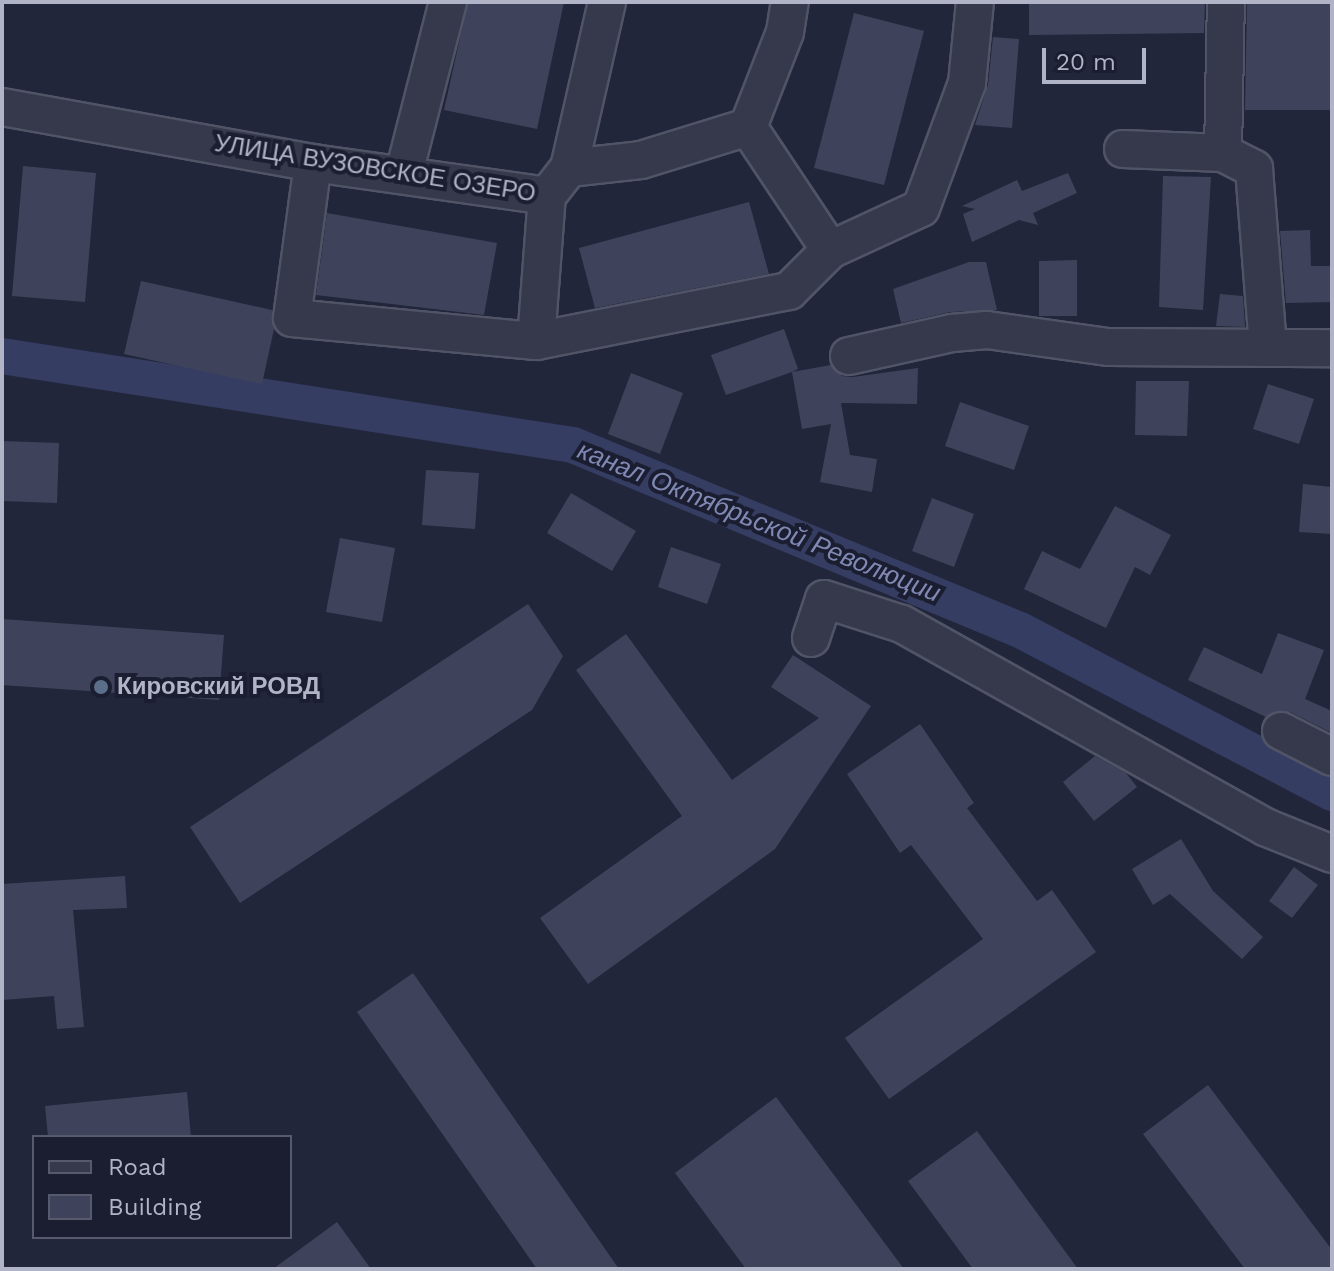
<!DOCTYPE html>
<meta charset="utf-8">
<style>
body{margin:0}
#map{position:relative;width:1334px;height:1271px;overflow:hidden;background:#22263b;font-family:"Work Sans",sans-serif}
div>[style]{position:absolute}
.canal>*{height:36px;margin:-18px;padding:0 18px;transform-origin:18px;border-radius:18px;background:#353d62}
.building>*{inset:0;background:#3e435b}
.roads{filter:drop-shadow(2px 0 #515466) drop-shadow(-2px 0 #515466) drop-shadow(0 2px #515466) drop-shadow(0 -2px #515466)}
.minor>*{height:36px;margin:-18px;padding:0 18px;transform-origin:18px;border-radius:18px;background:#36394b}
.dots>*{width:22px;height:22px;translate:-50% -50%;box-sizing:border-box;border:4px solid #1b1e30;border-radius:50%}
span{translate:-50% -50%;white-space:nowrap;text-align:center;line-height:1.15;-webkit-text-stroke:8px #1b1e30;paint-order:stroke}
.street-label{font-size:24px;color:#b1b4c7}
.poi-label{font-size:24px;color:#b1b4c7;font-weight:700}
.left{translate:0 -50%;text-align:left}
.water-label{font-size:26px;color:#8089b4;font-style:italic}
.frame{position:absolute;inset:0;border:4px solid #b1b4c7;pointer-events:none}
.legend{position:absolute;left:32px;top:1135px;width:260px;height:104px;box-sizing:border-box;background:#1b1e30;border:2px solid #575a6c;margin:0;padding:10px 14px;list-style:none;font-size:24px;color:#b1b4c7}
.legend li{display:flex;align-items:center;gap:16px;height:40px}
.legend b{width:40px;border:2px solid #575a6c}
.scale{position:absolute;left:1042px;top:48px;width:104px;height:36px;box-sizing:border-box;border:4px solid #b1b4c7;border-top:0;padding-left:10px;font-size:24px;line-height:28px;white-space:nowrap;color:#b1b4c7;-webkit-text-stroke:6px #1b1e30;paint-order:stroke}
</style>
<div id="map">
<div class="canal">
<div style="left:2px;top:356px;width:578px;rotate:8.86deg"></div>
<div style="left:573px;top:445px;width:484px;rotate:22.5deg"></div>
<div style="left:1020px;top:630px;width:352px;rotate:27.6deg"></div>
</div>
<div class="building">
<div style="clip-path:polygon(468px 2px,564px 2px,537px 129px,444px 110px)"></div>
<div style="clip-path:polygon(1029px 2px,1205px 2px,1204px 33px,1029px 35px)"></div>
<div style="clip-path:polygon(1247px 2px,1332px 2px,1332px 110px,1245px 110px)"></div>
<div style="clip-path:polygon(854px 13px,924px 31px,884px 185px,814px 168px)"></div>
<div style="clip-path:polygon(993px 37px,1019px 39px,1012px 128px,975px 125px,988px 85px)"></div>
<div style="clip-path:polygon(23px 166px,96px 173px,85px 302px,12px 296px)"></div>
<div style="clip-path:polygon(1068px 173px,1077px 193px,1033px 213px,1038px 225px,1019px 220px,972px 242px,963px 214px,975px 209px,962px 206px,1017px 180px,1022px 191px)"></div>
<div style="clip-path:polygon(1163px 176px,1211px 177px,1203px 310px,1159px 307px)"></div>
<div style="clip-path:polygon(749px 202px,769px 274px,595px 308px,579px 248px)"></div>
<div style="clip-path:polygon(327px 213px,497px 243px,484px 315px,316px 295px)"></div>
<div style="clip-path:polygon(1310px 230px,1311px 266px,1332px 266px,1332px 302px,1286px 303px,1280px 231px)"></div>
<div style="clip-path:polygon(1077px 260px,1077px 316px,1039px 316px,1039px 261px)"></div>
<div style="clip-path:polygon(969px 262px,986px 262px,997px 310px,950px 312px,901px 323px,893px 289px)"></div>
<div style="clip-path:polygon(141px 281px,272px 310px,274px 329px,262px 384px,124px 354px)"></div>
<div style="clip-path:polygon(1220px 294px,1243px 296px,1245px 327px,1216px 326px)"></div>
<div style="clip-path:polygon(784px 329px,798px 369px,792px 372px,831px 365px,842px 376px,853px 377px,918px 368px,917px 404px,841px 403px,850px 455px,877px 459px,872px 492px,820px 482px,831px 424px,802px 429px,792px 372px,726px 395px,711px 355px)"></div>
<div style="clip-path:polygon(631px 373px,683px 393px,660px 454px,608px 434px)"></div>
<div style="clip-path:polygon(1136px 381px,1189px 381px,1187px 436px,1135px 435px)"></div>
<div style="clip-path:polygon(1268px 384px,1314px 399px,1299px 444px,1253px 429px)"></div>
<div style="clip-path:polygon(960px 402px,1029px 426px,1014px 470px,945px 446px)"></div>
<div style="clip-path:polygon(2px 441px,59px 443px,57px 503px,2px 501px)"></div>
<div style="clip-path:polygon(426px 470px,479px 473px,475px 529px,422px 525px)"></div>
<div style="clip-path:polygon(1303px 484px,1332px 487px,1332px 534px,1299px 532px)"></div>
<div style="clip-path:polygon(571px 493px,636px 531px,612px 571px,547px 533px)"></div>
<div style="clip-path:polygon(932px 498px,974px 514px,954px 567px,912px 551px)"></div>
<div style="clip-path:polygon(1115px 506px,1171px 535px,1150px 575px,1135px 567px,1106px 628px,1024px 589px,1042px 551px,1080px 569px)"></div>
<div style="clip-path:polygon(340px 538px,395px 548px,382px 622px,326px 612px)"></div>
<div style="clip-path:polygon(671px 547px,721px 564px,707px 604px,658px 587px)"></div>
<div style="clip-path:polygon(528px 604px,563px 656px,532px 710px,240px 903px,190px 827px)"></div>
<div style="clip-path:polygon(2px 619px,224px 635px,219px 700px,2px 685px)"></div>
<div style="clip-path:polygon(1278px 633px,1324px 650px,1305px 699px,1332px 711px,1330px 732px,1290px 712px,1266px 717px,1188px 680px,1204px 647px,1262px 674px)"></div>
<div style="clip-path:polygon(626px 634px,732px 780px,819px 718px,771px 687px,793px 655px,871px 706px,775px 849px,588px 984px,540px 918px,682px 816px,576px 670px)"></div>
<div style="clip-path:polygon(920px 724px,974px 803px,967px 808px,1037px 901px,1052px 890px,1096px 952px,889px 1099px,845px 1038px,983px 939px,911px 845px,900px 853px,847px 774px)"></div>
<div style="clip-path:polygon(1095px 756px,1126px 773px,1137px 787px,1094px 821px,1063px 782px)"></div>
<div style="clip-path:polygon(1181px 839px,1213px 891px,1263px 937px,1242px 959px,1170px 894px,1153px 905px,1132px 869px)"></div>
<div style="clip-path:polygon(1294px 867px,1318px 885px,1292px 918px,1269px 901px)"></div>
<div style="clip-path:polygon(125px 876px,127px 908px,73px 910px,84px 1027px,57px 1029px,54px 996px,2px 1000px,2px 884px)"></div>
<div style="clip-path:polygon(413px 973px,619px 1269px,537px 1269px,357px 1012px)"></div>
<div style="clip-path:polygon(1208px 1085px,1332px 1250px,1332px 1269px,1245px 1269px,1143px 1134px)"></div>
<div style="clip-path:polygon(187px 1092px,191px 1137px,48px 1137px,45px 1106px)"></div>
<div style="clip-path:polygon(776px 1097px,904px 1269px,746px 1269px,675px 1173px)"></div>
<div style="clip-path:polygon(977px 1131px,1078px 1269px,973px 1269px,908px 1181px)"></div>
<div style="clip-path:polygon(337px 1222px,371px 1269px,273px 1269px)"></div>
</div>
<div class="roads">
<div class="minor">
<div style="left:2px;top:107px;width:316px;rotate:10.2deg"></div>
<div style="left:313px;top:163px;width:236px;rotate:8deg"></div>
<div style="left:547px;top:196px;width:36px;rotate:-52deg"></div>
<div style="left:569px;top:168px;width:170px;rotate:-77.1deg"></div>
<div style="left:748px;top:127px;width:102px;rotate:-68.7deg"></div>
<div style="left:785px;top:32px;width:30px;rotate:-81deg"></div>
<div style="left:1123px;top:149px;width:100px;rotate:2.3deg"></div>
<div style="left:1223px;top:153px;width:35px;rotate:27deg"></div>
<div style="left:1254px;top:169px;width:179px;rotate:85.5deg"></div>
<div style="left:1223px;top:153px;width:151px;rotate:-88.9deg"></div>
<div style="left:313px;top:163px;width:156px;rotate:97.7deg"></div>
<div style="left:292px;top:318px;width:245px;rotate:5.4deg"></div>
<div style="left:536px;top:341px;width:258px;rotate:-11.2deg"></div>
<div style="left:789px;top:291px;width:58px;rotate:-45deg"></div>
<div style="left:569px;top:168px;width:72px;rotate:-6.3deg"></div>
<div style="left:641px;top:160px;width:112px;rotate:-17.1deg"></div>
<div style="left:748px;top:127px;width:148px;rotate:56.3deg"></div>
<div style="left:830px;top:250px;width:100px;rotate:-24.8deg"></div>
<div style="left:921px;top:208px;width:133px;rotate:-69.8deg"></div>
<div style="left:967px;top:83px;width:81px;rotate:-84.4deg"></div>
<div style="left:404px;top:173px;width:177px;rotate:-75.6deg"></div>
<div style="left:536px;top:341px;width:145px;rotate:-85.7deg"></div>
<div style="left:849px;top:356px;width:106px;rotate:-12.6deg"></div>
<div style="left:952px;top:333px;width:35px;rotate:-5deg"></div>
<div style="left:987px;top:330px;width:122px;rotate:8deg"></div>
<div style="left:1108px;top:347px;width:224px;rotate:0.3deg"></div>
<div style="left:811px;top:638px;width:41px;rotate:-71.6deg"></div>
<div style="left:824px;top:599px;width:82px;rotate:17.8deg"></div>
<div style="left:902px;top:624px;width:416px;rotate:29.2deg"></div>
<div style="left:1265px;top:827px;width:72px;rotate:21.9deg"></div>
<div style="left:1281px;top:731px;width:57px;rotate:27deg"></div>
</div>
</div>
<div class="dots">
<div style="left:101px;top:687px;background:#5c6f8a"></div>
</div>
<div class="street-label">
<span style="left:375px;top:169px;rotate:9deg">УЛИЦА ВУЗОВСКОЕ ОЗЕРО</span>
</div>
<div class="poi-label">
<span class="left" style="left:117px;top:687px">Кировский РОВД</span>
</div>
<div class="water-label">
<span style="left:759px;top:522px;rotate:22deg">канал Октябрьской Революции</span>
</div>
<div class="frame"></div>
<ul class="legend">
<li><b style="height:10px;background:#36394b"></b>Road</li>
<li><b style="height:22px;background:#3e435b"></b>Building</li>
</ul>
<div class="scale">20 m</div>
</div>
